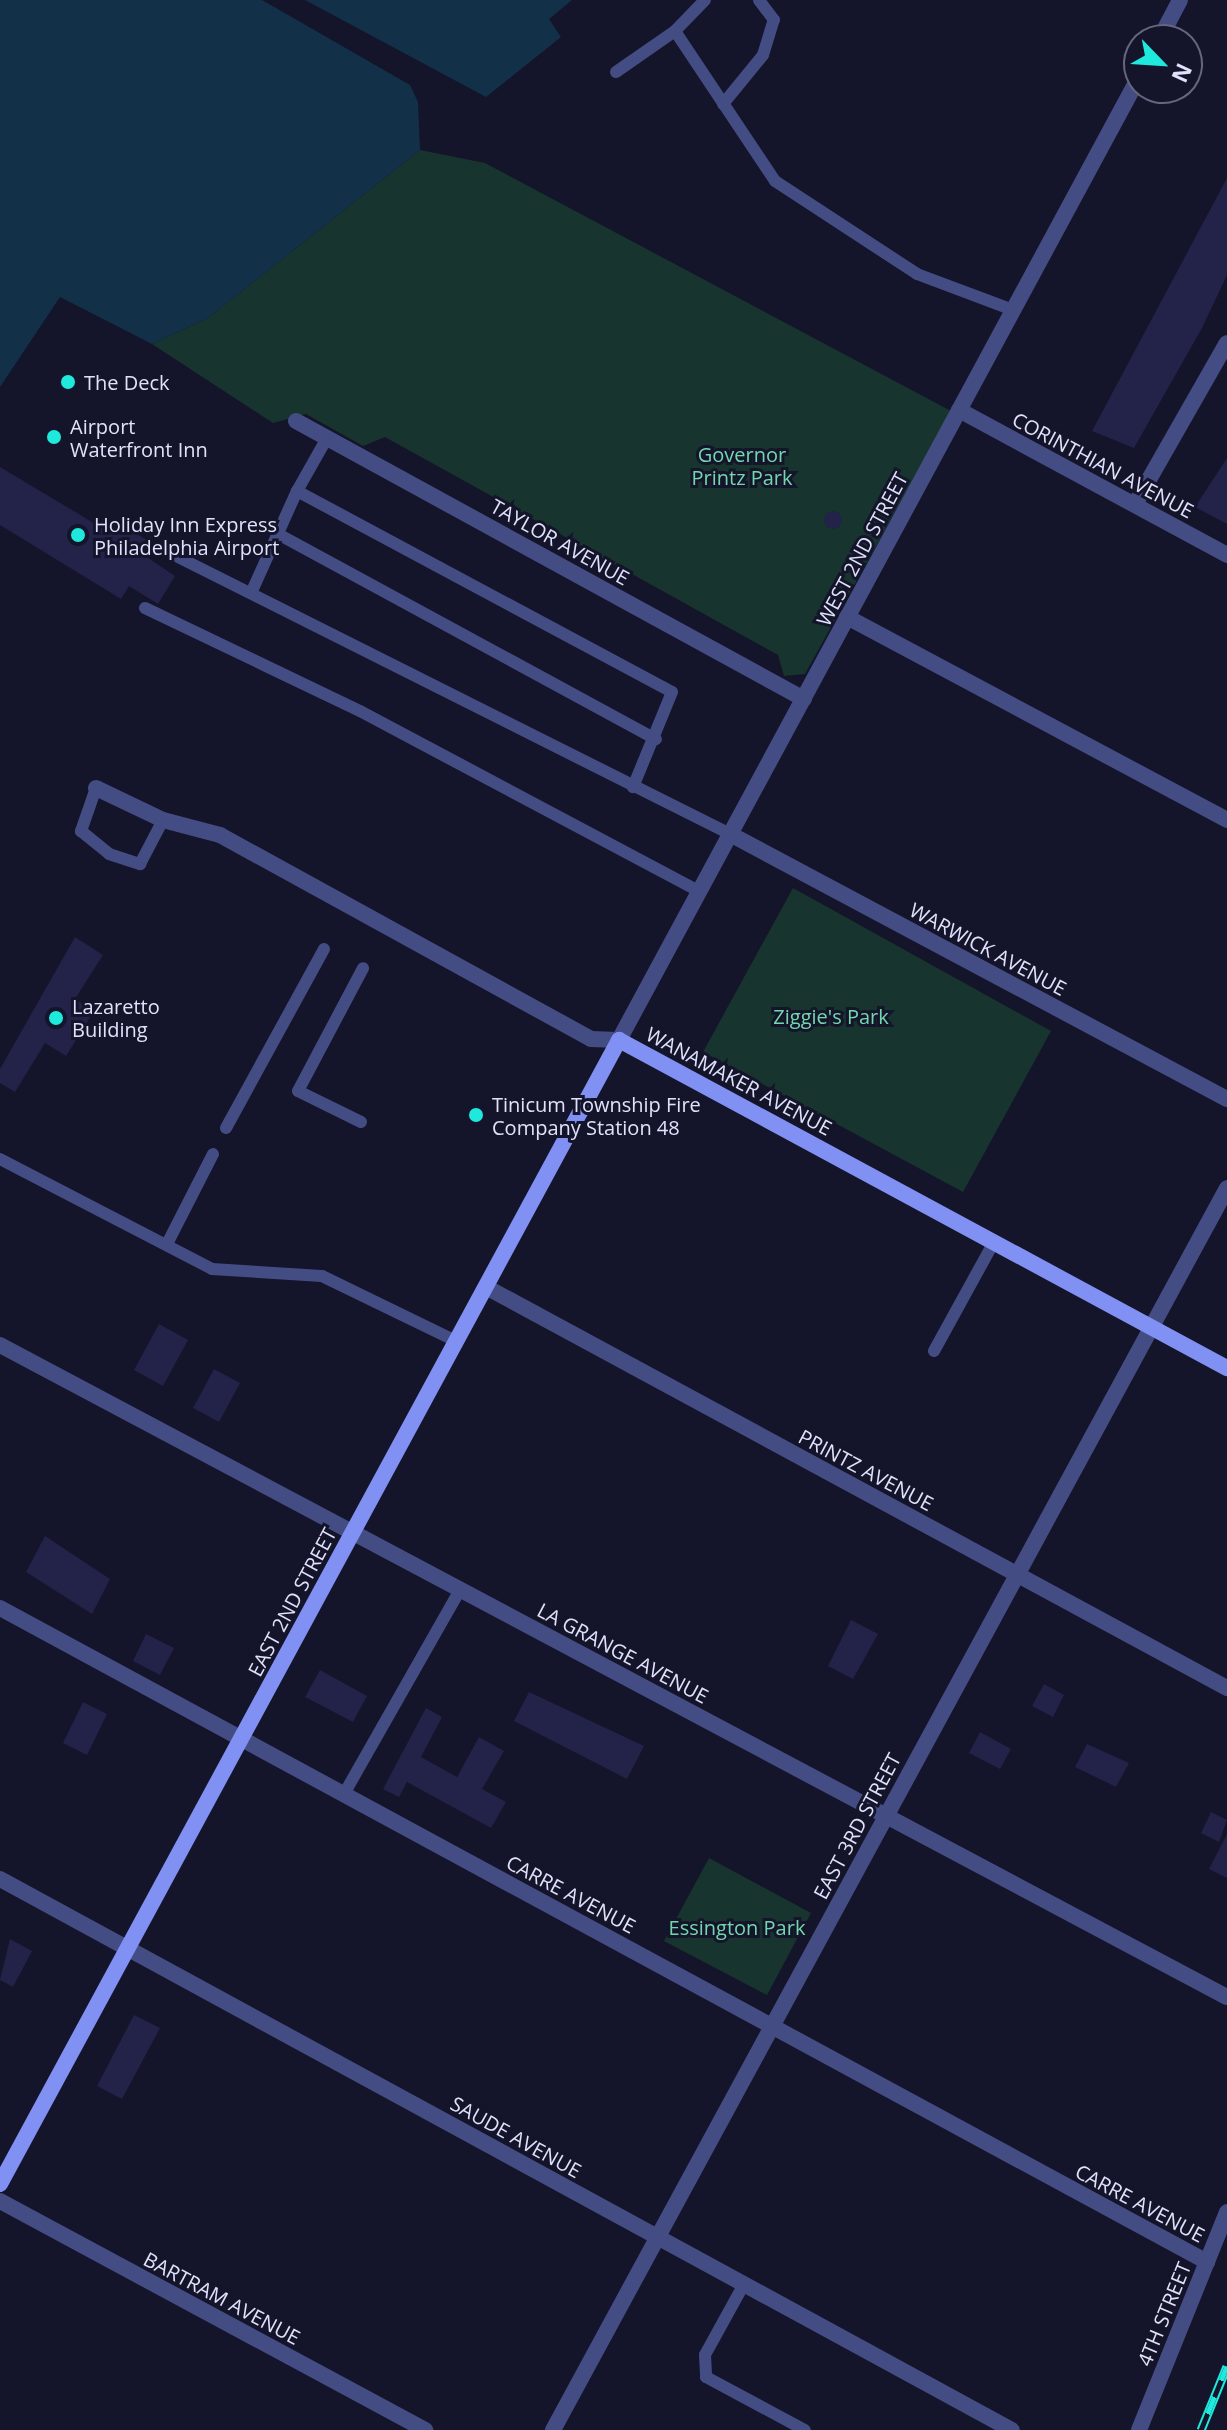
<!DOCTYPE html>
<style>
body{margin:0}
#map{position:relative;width:1227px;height:2430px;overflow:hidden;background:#14142a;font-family:"Open Sans",sans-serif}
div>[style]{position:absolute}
.green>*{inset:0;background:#18342e}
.water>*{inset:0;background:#133049}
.building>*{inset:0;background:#232249}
.round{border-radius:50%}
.lane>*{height:12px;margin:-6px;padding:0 6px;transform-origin:6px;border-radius:6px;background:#444c84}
.street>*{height:16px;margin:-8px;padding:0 8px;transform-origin:8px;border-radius:8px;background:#444c84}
.secondary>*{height:16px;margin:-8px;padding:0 8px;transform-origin:8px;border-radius:8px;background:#8191f3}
.rail>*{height:9px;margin-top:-4.5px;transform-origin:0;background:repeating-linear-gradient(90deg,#14142a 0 18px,#1fe9dc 0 36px);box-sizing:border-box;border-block:2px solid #1fe9dc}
.dots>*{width:22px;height:22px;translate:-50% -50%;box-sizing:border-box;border:4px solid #14142a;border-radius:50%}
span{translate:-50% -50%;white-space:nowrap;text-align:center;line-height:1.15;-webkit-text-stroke:6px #14142a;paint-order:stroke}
.poi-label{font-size:20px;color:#e0e2fc}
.left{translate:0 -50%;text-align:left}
.park-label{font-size:20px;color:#72d7ad}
.street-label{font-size:20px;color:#e0e2fc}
.north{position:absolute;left:1123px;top:24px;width:80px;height:80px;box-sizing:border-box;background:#14142a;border:2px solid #66667e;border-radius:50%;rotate:115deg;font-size:22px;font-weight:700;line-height:32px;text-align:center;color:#e0e2fc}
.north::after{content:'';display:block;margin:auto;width:28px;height:36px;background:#1fe9dc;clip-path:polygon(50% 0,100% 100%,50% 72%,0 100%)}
</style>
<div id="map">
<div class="green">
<div style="clip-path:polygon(420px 150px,485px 163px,951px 411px,805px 674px,784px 676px,778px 655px,385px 437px,363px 446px,306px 414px,273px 423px,152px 344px,208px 318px)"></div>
<div style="clip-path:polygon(793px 888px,1051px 1031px,963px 1192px,703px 1052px)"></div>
<div style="clip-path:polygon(709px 1858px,811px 1913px,767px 1995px,664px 1941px)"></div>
</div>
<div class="water">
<div style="clip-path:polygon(0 0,262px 0,410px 85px,418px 102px,420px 150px,208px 318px,152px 344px,60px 297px,0 387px)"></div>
<div style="clip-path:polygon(305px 0,572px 0,549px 19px,561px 37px,486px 97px)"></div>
</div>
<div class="building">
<div style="clip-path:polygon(1227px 178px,1227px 275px,1202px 328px,1134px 448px,1092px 431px)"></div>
<div style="clip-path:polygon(1227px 458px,1227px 524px,1195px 507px)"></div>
<div style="clip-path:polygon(0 467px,102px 528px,108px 517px,152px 543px,145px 556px,175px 576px,158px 604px,129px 586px,121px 599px,0 525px)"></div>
<div class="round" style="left:824px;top:511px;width:18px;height:18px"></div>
<div style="clip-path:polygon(75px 937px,103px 955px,75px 999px,94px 1011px,66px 1056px,45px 1043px,15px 1092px,0 1083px,0 1069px)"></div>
<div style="clip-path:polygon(159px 1324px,188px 1340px,163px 1386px,134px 1370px)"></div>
<div style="clip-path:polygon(214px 1369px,240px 1383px,219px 1422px,193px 1408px)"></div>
<div style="clip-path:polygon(45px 1536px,110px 1579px,92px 1614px,26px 1572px)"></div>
<div style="clip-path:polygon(851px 1620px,878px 1634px,853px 1679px,828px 1666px)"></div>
<div style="clip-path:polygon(146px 1634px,174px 1648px,160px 1675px,133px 1661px)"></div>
<div style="clip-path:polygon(320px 1670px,367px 1696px,353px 1722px,305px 1697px)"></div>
<div style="clip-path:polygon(1044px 1684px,1064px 1695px,1053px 1717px,1032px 1706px)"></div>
<div style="clip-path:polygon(529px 1692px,644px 1746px,627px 1779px,514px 1721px)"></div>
<div style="clip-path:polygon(83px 1702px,107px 1714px,87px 1755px,63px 1743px)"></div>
<div style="clip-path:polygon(426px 1708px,442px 1717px,421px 1757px,457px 1777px,479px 1737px,504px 1751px,482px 1789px,506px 1802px,491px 1828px,407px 1782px,399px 1797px,383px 1789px)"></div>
<div style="clip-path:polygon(980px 1732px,1011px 1749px,1000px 1769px,969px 1753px)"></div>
<div style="clip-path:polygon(1087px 1744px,1129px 1763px,1116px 1787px,1075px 1767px)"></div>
<div style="clip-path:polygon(1211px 1812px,1227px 1820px,1219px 1842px,1201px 1833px)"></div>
<div style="clip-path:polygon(1227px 1834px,1227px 1878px,1209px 1869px)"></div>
<div style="clip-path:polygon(10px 1939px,32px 1951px,13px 1987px,0 1980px)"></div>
<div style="clip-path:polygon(134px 2015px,160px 2028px,122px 2099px,97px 2086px)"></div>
</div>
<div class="lane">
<div style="left:705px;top:0;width:43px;rotate:134.1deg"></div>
<div style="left:675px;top:31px;width:180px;rotate:56.3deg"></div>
<div style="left:775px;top:181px;width:170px;rotate:33.2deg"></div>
<div style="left:917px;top:274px;width:103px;rotate:20.6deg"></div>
<div style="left:616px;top:72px;width:72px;rotate:-34.8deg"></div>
<div style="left:723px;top:104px;width:63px;rotate:-50.8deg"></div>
<div style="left:763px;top:55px;width:37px;rotate:-73deg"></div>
<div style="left:774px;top:20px;width:25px;rotate:-127deg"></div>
<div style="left:327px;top:438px;width:61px;rotate:119.5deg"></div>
<div style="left:297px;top:491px;width:425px;rotate:28.2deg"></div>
<div style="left:672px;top:692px;width:103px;rotate:112.3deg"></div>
<div style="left:278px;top:534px;width:430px;rotate:28.5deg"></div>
<div style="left:170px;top:553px;width:627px;rotate:26.65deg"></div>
<div style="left:252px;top:591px;width:110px;rotate:-65.8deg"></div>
<div style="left:145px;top:608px;width:238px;rotate:25.6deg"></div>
<div style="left:360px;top:711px;width:384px;rotate:28deg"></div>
<div style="left:96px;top:788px;width:46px;rotate:109.2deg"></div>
<div style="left:81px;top:831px;width:36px;rotate:39deg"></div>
<div style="left:109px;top:854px;width:33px;rotate:18deg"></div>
<div style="left:140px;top:864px;width:50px;rotate:-62.4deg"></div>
<div style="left:361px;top:1122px;width:70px;rotate:-153.8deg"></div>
<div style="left:298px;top:1091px;width:139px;rotate:-62.1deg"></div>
<div style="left:226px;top:1128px;width:204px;rotate:-61.3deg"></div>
<div style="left:0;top:1159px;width:239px;rotate:27.4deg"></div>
<div style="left:212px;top:1269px;width:110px;rotate:3.6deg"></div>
<div style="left:322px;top:1276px;width:149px;rotate:25.9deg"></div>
<div style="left:167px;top:1244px;width:101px;rotate:-62.9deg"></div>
<div style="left:934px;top:1351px;width:124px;rotate:-61.2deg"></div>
<div style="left:344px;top:1794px;width:235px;rotate:-60.4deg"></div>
<div style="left:744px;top:2284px;width:81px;rotate:118.8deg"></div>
<div style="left:705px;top:2355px;width:22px;rotate:87deg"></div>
<div style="left:706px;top:2377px;width:112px;rotate:28.2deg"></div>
</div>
<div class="street">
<div style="left:1159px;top:40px;width:45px;rotate:-62.3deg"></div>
<div style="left:959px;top:410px;width:305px;rotate:28.4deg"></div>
<div style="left:296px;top:421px;width:579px;rotate:28.69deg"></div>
<div style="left:1135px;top:504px;width:185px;rotate:-60.3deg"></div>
<div style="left:847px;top:617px;width:431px;rotate:28.1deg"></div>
<div style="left:96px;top:788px;width:74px;rotate:25.5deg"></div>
<div style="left:163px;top:820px;width:59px;rotate:14.7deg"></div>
<div style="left:220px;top:835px;width:423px;rotate:28.8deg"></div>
<div style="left:591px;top:1039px;width:28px;rotate:2deg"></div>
<div style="left:619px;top:1040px;width:1094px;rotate:-61.63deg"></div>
<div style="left:730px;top:834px;width:563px;rotate:28.07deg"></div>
<div style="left:486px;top:1287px;width:843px;rotate:28.42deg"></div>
<div style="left:0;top:1345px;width:1389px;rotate:27.99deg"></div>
<div style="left:0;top:1608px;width:1373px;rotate:28.45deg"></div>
<div style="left:0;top:1879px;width:1152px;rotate:28.57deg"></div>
<div style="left:0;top:2201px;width:483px;rotate:28.3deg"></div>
<div style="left:553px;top:2430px;width:1413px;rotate:-61.51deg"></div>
<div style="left:1139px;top:2430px;width:235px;rotate:-68deg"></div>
</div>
<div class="secondary">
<div style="left:0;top:2184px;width:1301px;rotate:-61.58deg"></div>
<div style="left:619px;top:1040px;width:691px;rotate:28.35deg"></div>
</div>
<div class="rail">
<div style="left:1201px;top:2430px;width:69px;rotate:-67.9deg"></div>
</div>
<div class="dots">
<div style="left:68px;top:382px;background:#1fe9dc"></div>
<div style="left:54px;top:437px;background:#1fe9dc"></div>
<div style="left:78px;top:535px;background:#1fe9dc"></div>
<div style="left:56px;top:1018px;background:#1fe9dc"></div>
<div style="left:476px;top:1115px;background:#1fe9dc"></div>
</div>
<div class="poi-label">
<span class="left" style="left:84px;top:382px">The Deck</span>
<span class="left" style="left:70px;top:438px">Airport<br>Waterfront Inn</span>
<span class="left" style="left:94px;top:536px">Holiday Inn Express<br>Philadelphia Airport</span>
<span class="left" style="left:72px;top:1018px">Lazaretto<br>Building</span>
<span class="left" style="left:492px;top:1116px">Tinicum Township Fire<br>Company Station 48</span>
</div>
<div class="park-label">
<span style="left:742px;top:466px">Governor<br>Printz Park</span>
<span style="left:831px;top:1016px">Ziggie's Park</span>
<span style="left:737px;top:1927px">Essington Park</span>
</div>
<div class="street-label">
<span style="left:1103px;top:465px;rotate:28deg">CORINTHIAN AVENUE</span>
<span style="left:560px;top:542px;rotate:29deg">TAYLOR AVENUE</span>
<span style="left:862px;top:549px;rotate:-62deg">WEST 2ND STREET</span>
<span style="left:988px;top:949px;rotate:28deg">WARWICK AVENUE</span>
<span style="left:739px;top:1081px;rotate:28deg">WANAMAKER AVENUE</span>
<span style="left:866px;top:1470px;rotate:28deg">PRINTZ AVENUE</span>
<span style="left:292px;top:1602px;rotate:-62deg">EAST 2ND STREET</span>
<span style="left:623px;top:1653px;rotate:28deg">LA GRANGE AVENUE</span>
<span style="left:857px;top:1826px;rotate:-62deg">EAST 3RD STREET</span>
<span style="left:571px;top:1894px;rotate:28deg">CARRE AVENUE</span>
<span style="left:516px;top:2137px;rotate:29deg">SAUDE AVENUE</span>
<span style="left:1140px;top:2203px;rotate:28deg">CARRE AVENUE</span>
<span style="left:222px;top:2298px;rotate:28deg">BARTRAM AVENUE</span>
<span style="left:1164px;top:2314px;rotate:-68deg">4TH STREET</span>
</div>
<div class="north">N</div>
</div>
